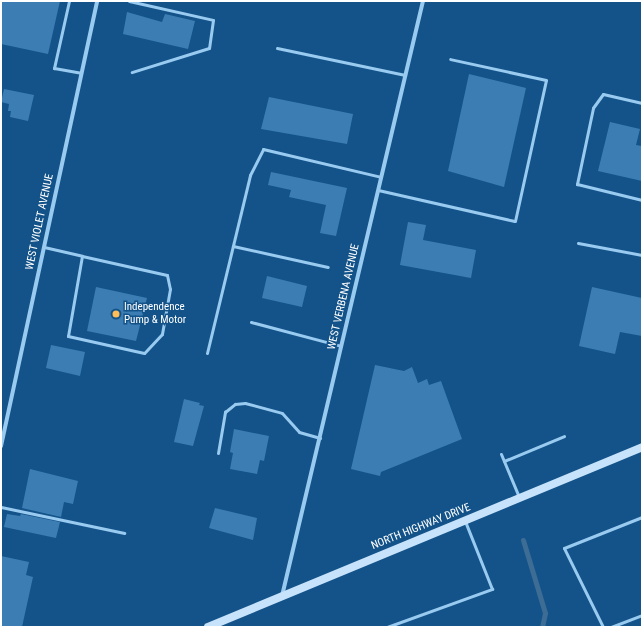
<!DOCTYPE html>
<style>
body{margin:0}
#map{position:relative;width:643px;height:628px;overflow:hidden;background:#135389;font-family:"Roboto Condensed",sans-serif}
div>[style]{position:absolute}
.stream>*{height:5px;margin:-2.5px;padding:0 2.5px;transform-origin:2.5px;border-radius:2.5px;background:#3d6c94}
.building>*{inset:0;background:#3c7eb3}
.lane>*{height:3px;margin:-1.5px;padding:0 1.5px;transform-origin:1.5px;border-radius:1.5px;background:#99caf0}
.street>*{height:4px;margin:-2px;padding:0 2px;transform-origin:2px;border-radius:2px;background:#99caf0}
.secondary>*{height:8px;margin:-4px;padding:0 4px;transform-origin:4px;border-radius:4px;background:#c7e3fb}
.dots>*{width:11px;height:11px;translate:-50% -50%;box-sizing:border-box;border:2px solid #135389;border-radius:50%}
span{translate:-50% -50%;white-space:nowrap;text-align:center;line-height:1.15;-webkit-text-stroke:3px #135389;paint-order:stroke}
.street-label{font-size:11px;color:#fff}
.poi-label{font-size:11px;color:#fff}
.left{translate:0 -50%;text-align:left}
.frame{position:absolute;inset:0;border:2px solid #fff;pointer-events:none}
</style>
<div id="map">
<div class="stream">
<div style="left:523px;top:540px;width:76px;rotate:73.2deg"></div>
<div style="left:545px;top:613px;width:14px;rotate:102deg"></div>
</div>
<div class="building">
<div style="clip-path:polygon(1px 1px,60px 1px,48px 54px,1px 44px)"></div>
<div style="clip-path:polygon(127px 12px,162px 22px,165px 14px,195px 21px,188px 49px,123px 34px)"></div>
<div style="clip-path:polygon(469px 74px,526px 88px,504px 187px,448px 171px)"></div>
<div style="clip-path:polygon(4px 89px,34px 95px,28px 121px,10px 117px,11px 111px,8px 111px,9px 104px,1px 102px)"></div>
<div style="clip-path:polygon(269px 97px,353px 114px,347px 144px,261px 129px)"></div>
<div style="clip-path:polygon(610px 122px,640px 129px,636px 145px,642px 146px,642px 181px,598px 171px)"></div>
<div style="clip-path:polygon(271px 172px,347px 188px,336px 236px,320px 233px,326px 205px,289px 197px,291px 190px,268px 185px)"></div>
<div style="clip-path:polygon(408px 222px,426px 225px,423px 240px,476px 250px,471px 278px,400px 265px)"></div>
<div style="clip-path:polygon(267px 276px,307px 286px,302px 307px,262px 298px)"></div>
<div style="clip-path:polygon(96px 287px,147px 298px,136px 341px,87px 331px)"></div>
<div style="clip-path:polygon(592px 287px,642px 298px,642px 336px,620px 332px,615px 354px,579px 346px)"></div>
<div style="clip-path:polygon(51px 345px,85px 352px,80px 376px,46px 368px)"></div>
<div style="clip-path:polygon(375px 365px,404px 371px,412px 367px,418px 383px,427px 379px,429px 385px,441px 381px,462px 439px,381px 472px,380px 476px,351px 469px)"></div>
<div style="clip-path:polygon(184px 399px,200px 403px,199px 405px,204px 406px,193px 446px,174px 442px)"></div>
<div style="clip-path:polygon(234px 429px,269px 436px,264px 461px,260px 460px,257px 474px,230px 469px,233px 453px,230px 452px)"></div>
<div style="clip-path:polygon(30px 469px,78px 481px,73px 504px,64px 502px,61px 517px,22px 508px)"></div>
<div style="clip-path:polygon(215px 508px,257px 518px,253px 540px,209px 528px)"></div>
<div style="clip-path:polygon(7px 514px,20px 516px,21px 514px,60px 522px,56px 538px,4px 527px)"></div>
<div style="clip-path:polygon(1px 556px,29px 562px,26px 575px,33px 577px,22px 627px,1px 627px)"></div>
</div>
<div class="lane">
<div style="left:69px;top:1px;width:69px;rotate:102.6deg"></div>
<div style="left:54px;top:68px;width:27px;rotate:10deg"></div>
<div style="left:129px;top:1px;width:86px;rotate:12.7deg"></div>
<div style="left:213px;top:20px;width:28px;rotate:98deg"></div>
<div style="left:209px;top:48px;width:81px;rotate:162.7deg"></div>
<div style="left:277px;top:48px;width:131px;rotate:11.9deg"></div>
<div style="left:642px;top:103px;width:40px;rotate:-167deg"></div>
<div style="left:603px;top:94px;width:17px;rotate:126deg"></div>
<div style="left:593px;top:108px;width:78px;rotate:101.9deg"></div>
<div style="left:577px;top:184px;width:67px;rotate:13.8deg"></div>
<div style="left:378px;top:190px;width:140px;rotate:12.8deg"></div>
<div style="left:515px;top:221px;width:144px;rotate:-77.6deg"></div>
<div style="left:546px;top:80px;width:98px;rotate:-167.7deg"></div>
<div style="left:578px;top:243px;width:65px;rotate:10.6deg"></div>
<div style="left:233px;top:246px;width:97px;rotate:12.5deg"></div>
<div style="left:44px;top:247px;width:39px;rotate:13deg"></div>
<div style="left:82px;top:256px;width:87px;rotate:12.6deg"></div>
<div style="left:167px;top:275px;width:14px;rotate:78deg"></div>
<div style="left:170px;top:289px;width:46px;rotate:100.1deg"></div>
<div style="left:162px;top:334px;width:26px;rotate:133deg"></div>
<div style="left:144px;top:353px;width:78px;rotate:-167.4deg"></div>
<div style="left:68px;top:336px;width:81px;rotate:-80.1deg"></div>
<div style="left:251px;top:322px;width:93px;rotate:14.9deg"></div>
<div style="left:207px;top:353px;width:183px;rotate:-76.4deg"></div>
<div style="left:250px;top:175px;width:29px;rotate:-63deg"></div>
<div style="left:263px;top:149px;width:121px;rotate:13.3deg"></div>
<div style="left:218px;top:453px;width:42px;rotate:-80.3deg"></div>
<div style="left:225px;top:412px;width:13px;rotate:-39deg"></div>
<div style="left:235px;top:404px;width:10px;rotate:-6deg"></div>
<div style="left:245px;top:403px;width:38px;rotate:15deg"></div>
<div style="left:282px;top:413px;width:25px;rotate:48deg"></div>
<div style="left:299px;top:432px;width:22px;rotate:16deg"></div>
<div style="left:501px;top:454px;width:47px;rotate:67.3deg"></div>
<div style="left:504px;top:461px;width:65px;rotate:-22.6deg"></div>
<div style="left:1px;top:507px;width:126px;rotate:11.9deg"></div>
<div style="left:387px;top:627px;width:112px;rotate:-19.9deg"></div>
<div style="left:492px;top:589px;width:73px;rotate:-111.7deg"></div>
<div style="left:603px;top:627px;width:88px;rotate:-116.3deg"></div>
<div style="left:564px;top:548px;width:84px;rotate:-21.7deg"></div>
<div style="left:611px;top:627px;width:33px;rotate:-21deg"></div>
</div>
<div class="street">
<div style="left:1px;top:446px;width:455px;rotate:-77.8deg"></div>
<div style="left:282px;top:596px;width:611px;rotate:-76.67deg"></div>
</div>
<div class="secondary">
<div style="left:208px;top:627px;width:470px;rotate:-22.5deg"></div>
</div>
<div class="dots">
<div style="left:116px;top:314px;background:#ffbd58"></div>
</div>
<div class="street-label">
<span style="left:40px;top:222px;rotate:-78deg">WEST VIOLET AVENUE</span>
<span style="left:344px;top:297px;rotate:-77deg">WEST VERBENA AVENUE</span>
<span style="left:421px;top:527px;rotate:-22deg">NORTH HIGHWAY DRIVE</span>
</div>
<div class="poi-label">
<span class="left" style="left:124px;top:314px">Independence<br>Pump &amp; Motor</span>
</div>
<div class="frame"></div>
</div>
